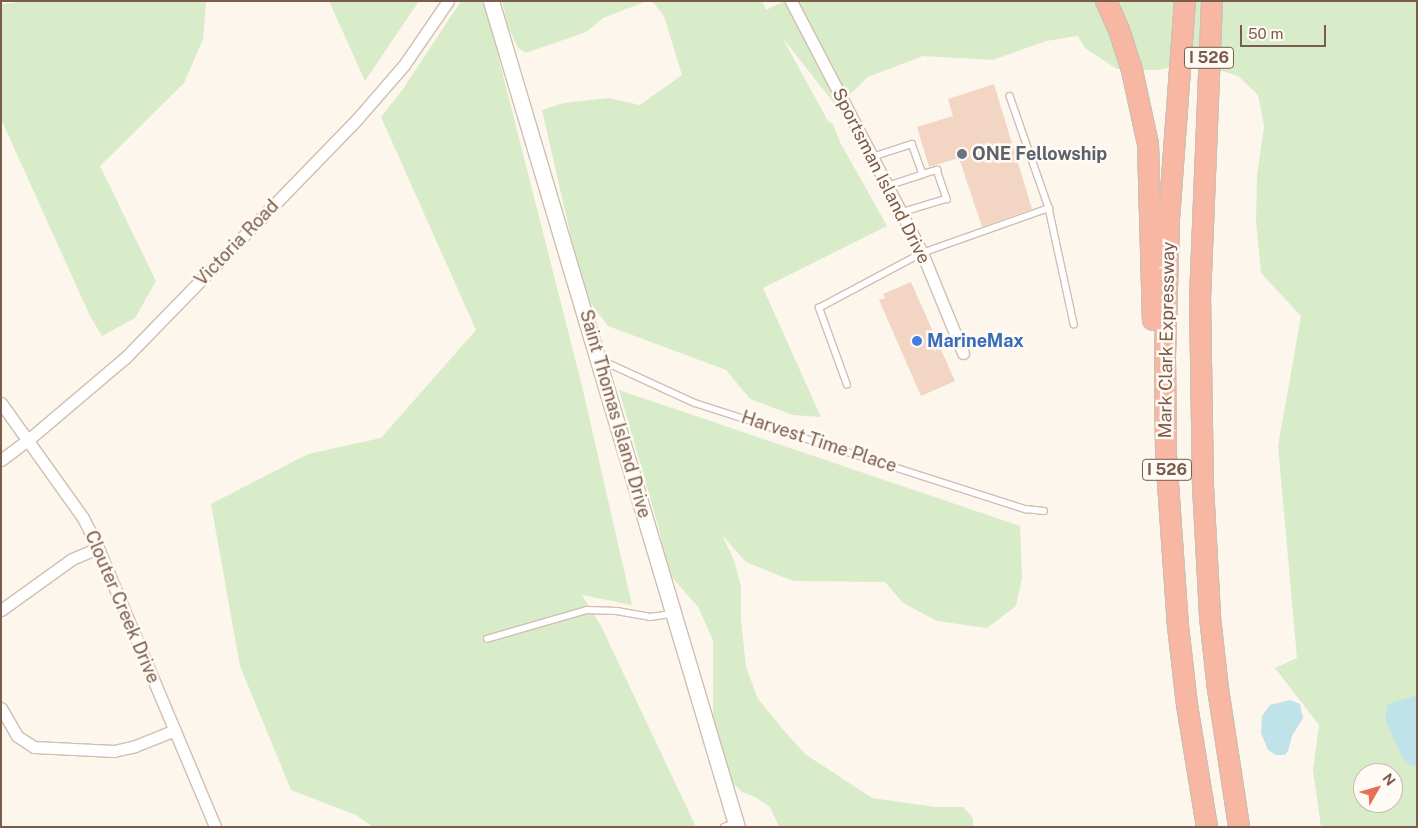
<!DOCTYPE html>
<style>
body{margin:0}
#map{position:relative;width:1418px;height:828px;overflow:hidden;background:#fdf6ec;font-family:"Public Sans",sans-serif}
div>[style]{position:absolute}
.green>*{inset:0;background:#d8ecc9}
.water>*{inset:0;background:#bfe3e8}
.building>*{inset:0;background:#f3d5c3}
.roads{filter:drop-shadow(1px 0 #d1beb0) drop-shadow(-1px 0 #d1beb0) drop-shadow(0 1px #d1beb0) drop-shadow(0 -1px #d1beb0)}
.lane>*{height:5.5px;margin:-2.75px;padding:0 2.75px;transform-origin:2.75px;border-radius:2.75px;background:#fff}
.street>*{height:11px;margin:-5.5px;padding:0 5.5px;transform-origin:5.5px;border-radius:5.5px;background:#fff}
.secondary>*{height:15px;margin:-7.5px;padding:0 7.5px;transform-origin:7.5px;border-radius:7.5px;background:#fff}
.highway>*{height:20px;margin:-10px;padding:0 10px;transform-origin:10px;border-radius:10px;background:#f7b7a3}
.dots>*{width:14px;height:14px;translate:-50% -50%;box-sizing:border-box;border:2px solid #fffaf3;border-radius:50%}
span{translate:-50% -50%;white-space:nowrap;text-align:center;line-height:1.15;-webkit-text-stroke:5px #fffaf3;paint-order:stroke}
.shield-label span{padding:1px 4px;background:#fffaf3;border:1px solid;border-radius:4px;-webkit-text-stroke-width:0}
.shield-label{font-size:16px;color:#7a5c4d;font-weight:700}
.worship-label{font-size:18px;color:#5b616d;font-weight:700}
.left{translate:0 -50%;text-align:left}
.street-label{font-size:18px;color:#7a5c4d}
.shop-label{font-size:18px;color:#366cbe;font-weight:700}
.frame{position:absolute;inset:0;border:2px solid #7a5c4d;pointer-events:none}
.north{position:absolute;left:1353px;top:763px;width:50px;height:50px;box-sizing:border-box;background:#fffaf3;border:1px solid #cabbb1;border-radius:50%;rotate:52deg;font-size:14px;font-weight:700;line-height:20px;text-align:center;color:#7a5c4d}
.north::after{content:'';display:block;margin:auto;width:18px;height:22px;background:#e76f51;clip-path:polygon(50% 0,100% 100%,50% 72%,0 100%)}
.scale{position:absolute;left:1240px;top:25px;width:86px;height:22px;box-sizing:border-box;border:2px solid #7a5c4d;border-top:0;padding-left:6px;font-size:15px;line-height:18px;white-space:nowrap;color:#7a5c4d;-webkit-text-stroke:4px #fffaf3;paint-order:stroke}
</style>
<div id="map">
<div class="green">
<div style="clip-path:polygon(1px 1px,3px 4px,26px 1px,206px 1px,203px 39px,184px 83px,100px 166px,156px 281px,135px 318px,102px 336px,90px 316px,1px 119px)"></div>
<div style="clip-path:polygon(329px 1px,419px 1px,365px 81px)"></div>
<div style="clip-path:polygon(461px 1px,483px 1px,486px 8px,582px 386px,632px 605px,582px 595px,601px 626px,696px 827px,373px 827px,356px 815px,291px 790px,240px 666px,211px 504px,308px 454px,381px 438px,476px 330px,381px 117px,403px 89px)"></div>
<div style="clip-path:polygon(502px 1px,647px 1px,603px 18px,586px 32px,526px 53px,518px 48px,507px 24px)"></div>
<div style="clip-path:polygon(evenodd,652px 1px,762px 1px,766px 10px,785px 1px,1417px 1px,1417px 827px,1321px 827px,1313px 770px,1319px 725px,1275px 668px,1297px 658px,1278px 446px,1301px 316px,1261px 273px,1256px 220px,1257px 176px,1264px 126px,1258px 95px,1238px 76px,1194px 62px,1158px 70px,1117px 69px,1085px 48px,1078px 36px,1046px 41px,993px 60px,923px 56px,868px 77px,837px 107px,782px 37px,828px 121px,833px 124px,840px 142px,887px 226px,763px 288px,821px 417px,793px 415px,750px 399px,726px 370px,608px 326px,584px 294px,542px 110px,564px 103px,608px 98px,640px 105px,682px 75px,664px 16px,652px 1px,1363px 773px,1393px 773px,1393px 803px,1363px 803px,1363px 773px)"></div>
<div style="clip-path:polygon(619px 390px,1020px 526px,1022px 578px,1016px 606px,987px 628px,937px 621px,903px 603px,885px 582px,793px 581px,746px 562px,722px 535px,734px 560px,741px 587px,741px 620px,746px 667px,758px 699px,780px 726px,805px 754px,872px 798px,935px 807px,963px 807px,973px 818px,973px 827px,779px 827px,770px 807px,755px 797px,742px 792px,729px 779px,713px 724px,713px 640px,698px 607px,669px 574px,659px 544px,662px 540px)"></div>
</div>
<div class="water">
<div style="clip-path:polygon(1417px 695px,1417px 766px,1411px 766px,1403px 759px,1385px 719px,1388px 704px)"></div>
<div style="clip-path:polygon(1290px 700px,1300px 704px,1303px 718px,1292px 736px,1288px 751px,1285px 755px,1276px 755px,1268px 750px,1261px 733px,1262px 716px,1270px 705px)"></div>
</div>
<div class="building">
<div style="clip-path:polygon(994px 84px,1032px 209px,982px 227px,959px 158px,929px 167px,917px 127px,953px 116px,948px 99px)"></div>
<div style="clip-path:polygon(911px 282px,955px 381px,921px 396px,879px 300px,885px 298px,883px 294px)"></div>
</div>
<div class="roads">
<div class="lane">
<div style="left:1010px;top:96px;width:119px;rotate:70.8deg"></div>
<div style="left:872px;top:157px;width:42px;rotate:-18deg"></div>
<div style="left:912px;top:144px;width:32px;rotate:70deg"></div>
<div style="left:923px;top:174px;width:15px;rotate:-16deg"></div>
<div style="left:937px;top:170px;width:31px;rotate:71deg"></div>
<div style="left:947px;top:199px;width:48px;rotate:163.1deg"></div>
<div style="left:887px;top:186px;width:38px;rotate:-18deg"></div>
<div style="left:601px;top:360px;width:103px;rotate:24.6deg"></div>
<div style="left:695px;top:403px;width:348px;rotate:17.8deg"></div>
<div style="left:1026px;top:509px;width:18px;rotate:6deg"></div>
<div style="left:847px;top:385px;width:82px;rotate:-110deg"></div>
<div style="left:819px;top:308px;width:117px;rotate:-28.1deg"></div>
<div style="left:922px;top:253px;width:135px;rotate:-19.5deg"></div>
<div style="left:1049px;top:208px;width:119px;rotate:77.8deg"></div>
<div style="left:487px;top:639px;width:104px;rotate:-16.2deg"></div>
<div style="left:587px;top:610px;width:30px;rotate:2deg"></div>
<div style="left:617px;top:611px;width:34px;rotate:10deg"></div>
<div style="left:650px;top:617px;width:22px;rotate:-8deg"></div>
<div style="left:724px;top:827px;width:11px;rotate:-22deg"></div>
</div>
<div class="street">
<div style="left:791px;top:1px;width:284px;rotate:62.5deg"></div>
<div style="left:922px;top:253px;width:108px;rotate:67.7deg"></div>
<div style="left:1px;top:403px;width:141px;rotate:54.5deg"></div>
<div style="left:83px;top:518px;width:34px;rotate:63deg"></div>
<div style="left:98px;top:548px;width:303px;rotate:67.2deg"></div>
<div style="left:1px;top:460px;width:34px;rotate:-37deg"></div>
<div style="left:28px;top:440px;width:128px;rotate:-40.3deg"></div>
<div style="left:126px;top:357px;width:159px;rotate:-45.8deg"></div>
<div style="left:237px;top:243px;width:174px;rotate:-45.9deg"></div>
<div style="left:358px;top:118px;width:70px;rotate:-49deg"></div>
<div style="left:404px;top:65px;width:78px;rotate:-55.5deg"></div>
<div style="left:1px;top:610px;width:87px;rotate:-35.7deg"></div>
<div style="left:72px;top:559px;width:28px;rotate:-23deg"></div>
<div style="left:1px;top:708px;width:32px;rotate:60deg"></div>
<div style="left:17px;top:736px;width:20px;rotate:33deg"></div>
<div style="left:34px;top:747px;width:80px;rotate:2.9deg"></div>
<div style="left:114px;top:751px;width:22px;rotate:-13deg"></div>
<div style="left:135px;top:746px;width:43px;rotate:-21.8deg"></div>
</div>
<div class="secondary">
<div style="left:491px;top:1px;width:862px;rotate:73.42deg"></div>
</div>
<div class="highway">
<div style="left:1106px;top:1px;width:32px;rotate:66deg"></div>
<div style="left:1119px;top:30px;width:38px;rotate:72deg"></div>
<div style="left:1131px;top:66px;width:80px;rotate:77.7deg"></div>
<div style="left:1148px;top:144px;width:176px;rotate:88.4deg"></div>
<div style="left:1185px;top:1px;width:221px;rotate:94.2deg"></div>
<div style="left:1169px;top:221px;width:136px;rotate:91.7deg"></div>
<div style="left:1165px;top:357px;width:98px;rotate:89.4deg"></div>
<div style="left:1166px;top:455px;width:171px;rotate:86deg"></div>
<div style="left:1178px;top:626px;width:80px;rotate:83.5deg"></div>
<div style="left:1187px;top:705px;width:124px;rotate:80.7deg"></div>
<div style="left:1212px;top:1px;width:296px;rotate:92.3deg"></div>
<div style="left:1200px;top:297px;width:189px;rotate:89.1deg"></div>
<div style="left:1203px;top:486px;width:131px;rotate:86.9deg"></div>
<div style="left:1210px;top:617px;width:72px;rotate:83.7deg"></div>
<div style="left:1218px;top:689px;width:140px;rotate:81.3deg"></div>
</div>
</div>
<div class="dots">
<div style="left:962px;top:154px;background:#6b7280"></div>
<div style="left:917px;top:341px;background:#3f7fe0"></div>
</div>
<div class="shield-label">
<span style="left:1209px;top:58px">I 526</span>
<span style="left:1167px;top:470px">I 526</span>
</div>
<div class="worship-label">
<span class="left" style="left:972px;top:154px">ONE Fellowship</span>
</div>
<div class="street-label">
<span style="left:881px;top:176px;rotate:63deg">Sportsman Island Drive</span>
<span style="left:237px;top:243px;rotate:-46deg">Victoria Road</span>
<span style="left:1167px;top:340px;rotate:-89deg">Mark Clark Expressway</span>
<span style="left:615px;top:414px;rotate:74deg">Saint Thomas Island Drive</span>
<span style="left:819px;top:442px;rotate:18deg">Harvest Time Place</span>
<span style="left:122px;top:607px;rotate:67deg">Clouter Creek Drive</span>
</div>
<div class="shop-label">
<span class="left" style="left:927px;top:341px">MarineMax</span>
</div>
<div class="frame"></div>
<div class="north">N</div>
<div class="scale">50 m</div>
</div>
